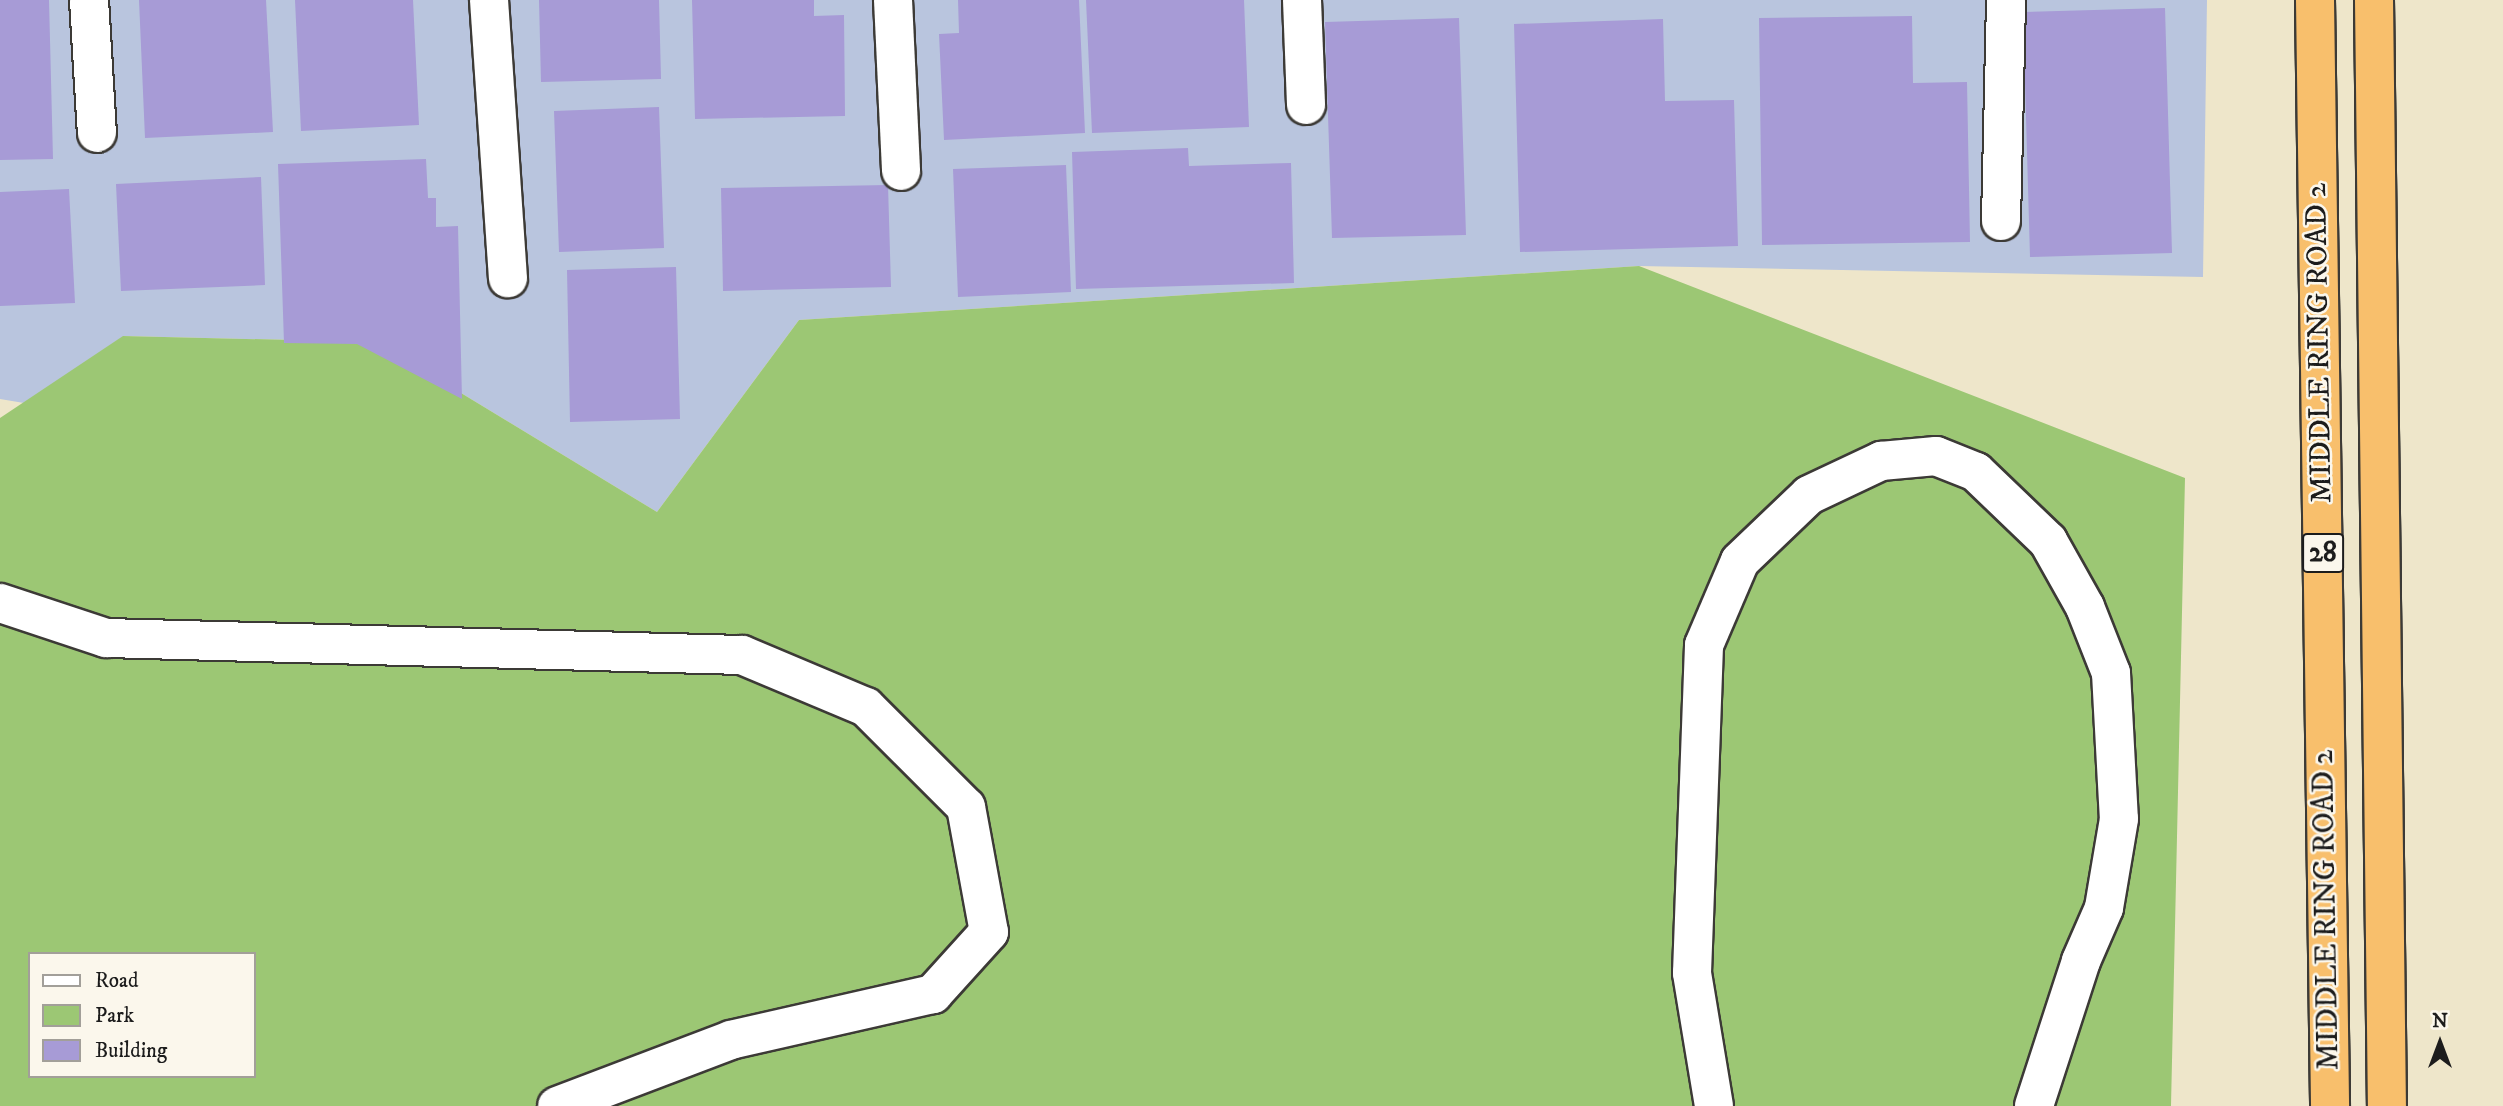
<!DOCTYPE html>
<style>
body{margin:0}
#map{position:relative;width:2503px;height:1106px;overflow:hidden;background:#eee6ca;font-family:"IM FELL DW Pica",serif}
div>[style]{position:absolute}
.industrial>*{inset:0;background:#b9c5de}
.green>*{inset:0;background:#9cc774}
.building>*{inset:0;background:#a79bd6}
.roads{filter:drop-shadow(2px 0 #3c3a36) drop-shadow(-2px 0 #3c3a36) drop-shadow(0 2px #3c3a36) drop-shadow(0 -2px #3c3a36)}
.minor>*{height:38px;margin:-19px;padding:0 19px;transform-origin:19px;border-radius:19px;background:#fff}
.highway>*{height:38px;margin:-19px;padding:0 19px;transform-origin:19px;border-radius:19px;background:#f8bf6c}
span{translate:-50% -50%;white-space:nowrap;text-align:center;line-height:1.15;-webkit-text-stroke:5px #fbf7ec;paint-order:stroke}
.shield-label span{padding:2px 5px;background:#fbf7ec;border:2px solid;border-radius:5px;-webkit-text-stroke-width:0}
.shield-label{font-size:28px;color:#1c1c1c;font-weight:700}
.street-label{font-size:30px;color:#1c1c1c}
.legend{position:absolute;left:28px;top:952px;width:228px;height:126px;box-sizing:border-box;background:#fbf7ec;border:2px solid #a29f99;margin:0;padding:9px 12px;list-style:none;font-size:21px;color:#1c1c1c}
.legend li{display:flex;align-items:center;gap:14px;height:35px}
.legend b{width:35px;border:2px solid #a29f99}
.north{position:absolute;left:2405px;top:1008px;width:70px;height:70px;-webkit-text-stroke:5px #fbf7ec;paint-order:stroke;rotate:0deg;font-size:19px;font-weight:700;line-height:28px;text-align:center;color:#1c1c1c}
.north::after{content:'';display:block;margin:auto;width:24px;height:32px;background:#1c1c1c;clip-path:polygon(50% 0,100% 100%,50% 72%,0 100%)}
</style>
<div id="map">
<div class="industrial">
<div style="clip-path:polygon(0 0,2207px 0,2203px 277px,1639px 266px,799px 320px,657px 512px,377px 342px,124px 336px,24px 403px,0 399px)"></div>
</div>
<div class="green">
<div style="clip-path:polygon(evenodd,1639px 266px,2185px 478px,2171px 1106px,0 1106px,0 418px,123px 336px,377px 342px,657px 512px,799px 320px,1639px 266px,30px 954px,254px 954px,254px 1076px,30px 1076px,30px 954px)"></div>
</div>
<div class="building">
<div style="clip-path:polygon(0 0,49px 0,53px 159px,0 160px)"></div>
<div style="clip-path:polygon(139px 0,266px 0,273px 132px,145px 138px)"></div>
<div style="clip-path:polygon(295px 0,413px 0,419px 125px,301px 131px)"></div>
<div style="clip-path:polygon(539px 0,659px 0,661px 79px,541px 82px)"></div>
<div style="clip-path:polygon(692px 0,814px 0,814px 16px,844px 15px,845px 116px,695px 119px)"></div>
<div style="clip-path:polygon(958px 0,1079px 0,1085px 133px,944px 140px,939px 34px,959px 33px)"></div>
<div style="clip-path:polygon(1086px 0,1244px 0,1249px 127px,1092px 133px)"></div>
<div style="clip-path:polygon(2165px 8px,2172px 253px,2030px 257px,2023px 12px)"></div>
<div style="clip-path:polygon(1912px 16px,1913px 83px,1967px 82px,1970px 242px,1762px 245px,1759px 18px)"></div>
<div style="clip-path:polygon(1459px 18px,1466px 235px,1332px 238px,1325px 22px)"></div>
<div style="clip-path:polygon(1663px 19px,1665px 101px,1734px 100px,1738px 246px,1520px 252px,1514px 24px)"></div>
<div style="clip-path:polygon(659px 107px,664px 248px,559px 252px,554px 111px)"></div>
<div style="clip-path:polygon(1188px 148px,1189px 166px,1291px 163px,1294px 283px,1076px 289px,1072px 152px)"></div>
<div style="clip-path:polygon(426px 159px,428px 198px,436px 198px,436px 227px,458px 226px,462px 399px,357px 344px,284px 343px,278px 164px)"></div>
<div style="clip-path:polygon(1066px 165px,1071px 292px,958px 297px,953px 169px)"></div>
<div style="clip-path:polygon(261px 177px,265px 285px,121px 291px,116px 184px)"></div>
<div style="clip-path:polygon(888px 185px,891px 287px,723px 291px,721px 188px)"></div>
<div style="clip-path:polygon(69px 189px,75px 303px,0 306px,0 192px)"></div>
<div style="clip-path:polygon(676px 267px,680px 419px,570px 422px,567px 270px)"></div>
</div>
<div class="roads">
<div class="minor">
<div style="left:89px;top:0;width:133px;rotate:86.6deg"></div>
<div style="left:489px;top:0;width:279px;rotate:86.1deg"></div>
<div style="left:893px;top:0;width:171px;rotate:87.3deg"></div>
<div style="left:1302px;top:0;width:105px;rotate:87.8deg"></div>
<div style="left:2001px;top:221px;width:221px;rotate:-88.7deg"></div>
<div style="left:0;top:603px;width:112px;rotate:18.3deg"></div>
<div style="left:106px;top:638px;width:636px;rotate:1.53deg"></div>
<div style="left:742px;top:655px;width:134px;rotate:22.8deg"></div>
<div style="left:866px;top:707px;width:141px;rotate:45deg"></div>
<div style="left:966px;top:807px;width:127px;rotate:79.6deg"></div>
<div style="left:989px;top:932px;width:84px;rotate:132.1deg"></div>
<div style="left:933px;top:994px;width:207px;rotate:167.2deg"></div>
<div style="left:731px;top:1040px;width:186px;rotate:159.2deg"></div>
<div style="left:1714px;top:1106px;width:135px;rotate:-99.4deg"></div>
<div style="left:1692px;top:973px;width:328px;rotate:-87.9deg"></div>
<div style="left:1704px;top:645px;width:91px;rotate:-66.8deg"></div>
<div style="left:1740px;top:561px;width:95px;rotate:-43.7deg"></div>
<div style="left:1809px;top:495px;width:80px;rotate:-25.3deg"></div>
<div style="left:1881px;top:461px;width:55px;rotate:-5.2deg"></div>
<div style="left:1936px;top:456px;width:43px;rotate:21.8deg"></div>
<div style="left:1976px;top:472px;width:100px;rotate:43.8deg"></div>
<div style="left:2048px;top:541px;width:76px;rotate:60.7deg"></div>
<div style="left:2085px;top:607px;width:71px;rotate:68.5deg"></div>
<div style="left:2111px;top:673px;width:146px;rotate:86.9deg"></div>
<div style="left:2119px;top:819px;width:90px;rotate:99.6deg"></div>
<div style="left:2104px;top:908px;width:58px;rotate:113.5deg"></div>
<div style="left:2081px;top:961px;width:152px;rotate:108deg"></div>
</div>
<div class="highway">
<div style="left:2315px;top:0;width:1106px;rotate:89.22deg"></div>
<div style="left:2374px;top:0;width:1106px;rotate:89.33deg"></div>
</div>
</div>
<div class="shield-label">
<span style="left:2323px;top:553px">28</span>
</div>
<div class="street-label">
<span style="left:2320px;top:343px;rotate:-91deg">MIDDLE RING ROAD 2</span>
<span style="left:2327px;top:910px;rotate:-91deg">MIDDLE RING ROAD 2</span>
</div>
<ul class="legend">
<li><b style="height:9px;background:#fff"></b>Road</li>
<li><b style="height:19px;background:#9cc774"></b>Park</li>
<li><b style="height:19px;background:#a79bd6"></b>Building</li>
</ul>
<div class="north">N</div>
</div>
